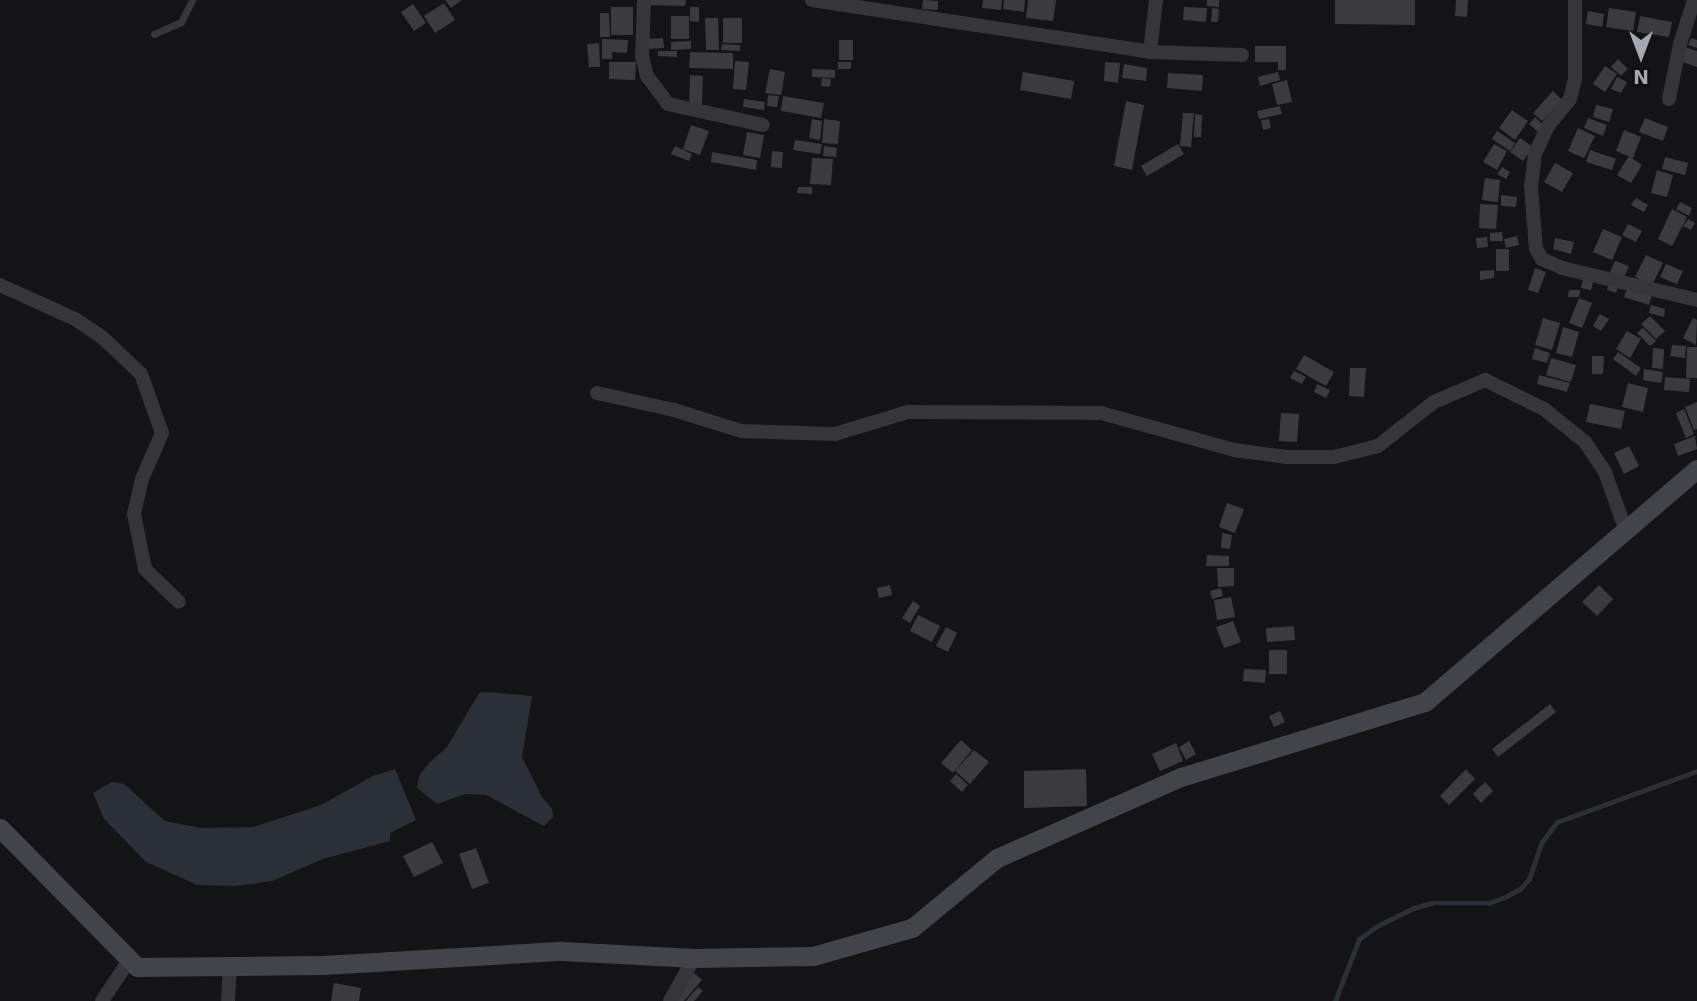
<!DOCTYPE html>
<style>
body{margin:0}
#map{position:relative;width:1697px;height:1001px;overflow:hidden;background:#141315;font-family:"DejaVu Sans",sans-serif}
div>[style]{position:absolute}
.water>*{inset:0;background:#2a2f38}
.stream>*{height:4.5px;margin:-2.25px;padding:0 2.25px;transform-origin:2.25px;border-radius:2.25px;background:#2a2f38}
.building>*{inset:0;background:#3b3b3f}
.service>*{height:7px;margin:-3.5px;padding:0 3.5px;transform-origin:3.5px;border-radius:3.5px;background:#35353a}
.minor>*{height:14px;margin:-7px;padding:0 7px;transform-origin:7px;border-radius:7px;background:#35353a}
.secondary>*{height:19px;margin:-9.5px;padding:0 9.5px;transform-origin:9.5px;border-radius:9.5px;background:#43434a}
span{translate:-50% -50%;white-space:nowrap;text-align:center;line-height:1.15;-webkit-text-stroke:7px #0f0e10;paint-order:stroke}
.north{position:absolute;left:1606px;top:21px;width:70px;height:70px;-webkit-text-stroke:5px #0f0e10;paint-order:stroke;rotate:180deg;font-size:19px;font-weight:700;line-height:28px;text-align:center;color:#a5a7b5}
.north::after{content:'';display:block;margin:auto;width:24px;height:32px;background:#a5a7b5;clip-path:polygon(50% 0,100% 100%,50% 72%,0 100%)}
</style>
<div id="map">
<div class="water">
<div style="clip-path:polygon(489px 692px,532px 696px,522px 757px,542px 797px,552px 809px,553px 817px,544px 826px,486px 795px,465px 794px,437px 804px,417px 788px,419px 776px,428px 764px,447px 747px,479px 693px)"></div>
<div style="clip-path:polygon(395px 769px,416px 820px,390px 833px,390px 841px,323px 859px,272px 881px,235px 886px,197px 885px,146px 862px,104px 819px,93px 793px,112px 782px,124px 784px,165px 821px,201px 828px,253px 827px,321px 805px,373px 776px)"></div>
</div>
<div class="stream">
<div style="left:1335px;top:1001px;width:66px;rotate:-68.8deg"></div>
<div style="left:1359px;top:939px;width:22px;rotate:-36deg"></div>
<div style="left:1377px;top:926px;width:41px;rotate:-25.9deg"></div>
<div style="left:1414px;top:908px;width:19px;rotate:-16deg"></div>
<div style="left:1432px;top:903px;width:57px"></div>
<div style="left:1489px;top:903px;width:17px;rotate:-21deg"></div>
<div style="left:1505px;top:897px;width:17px;rotate:-28deg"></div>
<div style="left:1520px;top:889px;width:13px;rotate:-48deg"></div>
<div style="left:1529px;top:879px;width:39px;rotate:-71deg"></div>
<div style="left:1542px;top:842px;width:25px;rotate:-53deg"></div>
<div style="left:1557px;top:822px;width:149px;rotate:-20deg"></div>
</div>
<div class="building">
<div style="clip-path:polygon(445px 0,462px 0,451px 8px)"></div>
<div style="clip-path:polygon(649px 0,686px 0,685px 6px,649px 5px)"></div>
<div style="clip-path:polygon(923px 0,938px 1px,938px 10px,922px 9px)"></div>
<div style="clip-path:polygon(983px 0,1002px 0,1001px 10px,982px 8px)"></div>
<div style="clip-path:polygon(1004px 0,1025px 0,1024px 12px,1003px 9px)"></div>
<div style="clip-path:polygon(1028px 0,1056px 0,1053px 21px,1026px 18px)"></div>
<div style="clip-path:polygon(1207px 0,1219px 0,1219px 7px,1207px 6px)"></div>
<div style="clip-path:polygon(1335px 0,1415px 0,1415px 25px,1335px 24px)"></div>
<div style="clip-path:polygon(1456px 0,1468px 0,1467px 17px,1455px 16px)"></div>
<div style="clip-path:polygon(444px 3px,455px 20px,435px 33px,424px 16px)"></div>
<div style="clip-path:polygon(413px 4px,426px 23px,414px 31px,401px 12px)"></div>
<div style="clip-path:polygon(611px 7px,633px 7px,633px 35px,611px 35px)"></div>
<div style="clip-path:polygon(690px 7px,699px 7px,699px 22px,690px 21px)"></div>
<div style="clip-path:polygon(1184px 7px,1207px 8px,1206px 22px,1183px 20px)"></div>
<div style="clip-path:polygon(1212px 8px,1219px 9px,1218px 22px,1211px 22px)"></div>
<div style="clip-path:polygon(1609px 8px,1636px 12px,1633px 31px,1606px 27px)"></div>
<div style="clip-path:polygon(1588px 11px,1604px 14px,1602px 27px,1586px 24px)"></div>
<div style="clip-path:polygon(600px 13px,609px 13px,610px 37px,600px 37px)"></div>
<div style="clip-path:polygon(671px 16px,689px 16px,689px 39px,671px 39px)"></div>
<div style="clip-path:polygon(1640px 16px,1672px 22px,1669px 37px,1637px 32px)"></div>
<div style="clip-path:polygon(705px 18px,718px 18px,719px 50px,706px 50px)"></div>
<div style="clip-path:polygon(723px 18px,742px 18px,742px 43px,723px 43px)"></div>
<div style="clip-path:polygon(663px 38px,664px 48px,647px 49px,647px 39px)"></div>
<div style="clip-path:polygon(1691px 38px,1697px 40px,1697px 48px,1688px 45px)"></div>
<div style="clip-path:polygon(602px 39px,628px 40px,627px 53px,612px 52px,612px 59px,602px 59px)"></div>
<div style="clip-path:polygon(839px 40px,853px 40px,853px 60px,839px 60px)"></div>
<div style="clip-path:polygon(691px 41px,691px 49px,671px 50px,671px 42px)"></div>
<div style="clip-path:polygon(599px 43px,600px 67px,589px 67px,587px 44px)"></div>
<div style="clip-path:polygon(722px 44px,740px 45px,740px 51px,721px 50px)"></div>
<div style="clip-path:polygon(1255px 46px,1286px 46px,1286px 70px,1278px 70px,1278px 62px,1255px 62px)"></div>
<div style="clip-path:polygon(1684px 47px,1697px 51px,1697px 67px,1679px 61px)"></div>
<div style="clip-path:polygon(658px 51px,677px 51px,677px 57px,658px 56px)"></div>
<div style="clip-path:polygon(690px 52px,733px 53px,733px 69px,689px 68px)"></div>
<div style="clip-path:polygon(1618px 59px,1628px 69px,1621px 76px,1611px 67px)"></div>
<div style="clip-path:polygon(735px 61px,749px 62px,746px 90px,733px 89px)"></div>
<div style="clip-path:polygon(609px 62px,636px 62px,635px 80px,609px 79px)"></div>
<div style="clip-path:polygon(838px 62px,851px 62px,851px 69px,838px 69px)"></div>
<div style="clip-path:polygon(1105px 62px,1120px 63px,1118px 83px,1104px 81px)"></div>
<div style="clip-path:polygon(1124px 64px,1147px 68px,1146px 81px,1122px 78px)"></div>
<div style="clip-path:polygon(1605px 66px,1617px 74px,1605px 92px,1593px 84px)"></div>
<div style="clip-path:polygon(770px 69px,785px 72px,781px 95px,765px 93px)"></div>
<div style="clip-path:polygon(812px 69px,835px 70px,835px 78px,812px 77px)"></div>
<div style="clip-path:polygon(1023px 72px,1074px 81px,1071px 99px,1020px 90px)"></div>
<div style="clip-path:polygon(1278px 72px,1280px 80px,1260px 86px,1258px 77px)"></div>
<div style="clip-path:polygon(1168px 73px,1203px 75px,1202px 91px,1167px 88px)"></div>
<div style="clip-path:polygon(690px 75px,703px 76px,702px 107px,689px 107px)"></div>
<div style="clip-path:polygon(1617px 77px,1627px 82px,1621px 93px,1611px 89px)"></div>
<div style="clip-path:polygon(822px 78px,831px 79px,830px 87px,821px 86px)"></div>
<div style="clip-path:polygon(1287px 80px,1292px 102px,1277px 105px,1272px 84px)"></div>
<div style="clip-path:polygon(1553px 91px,1562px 100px,1542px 121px,1533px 113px)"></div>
<div style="clip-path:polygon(768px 95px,779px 96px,777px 107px,767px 106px)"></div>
<div style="clip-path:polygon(783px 96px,824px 103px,821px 118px,781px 111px)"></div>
<div style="clip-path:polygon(744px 99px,765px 102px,764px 110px,743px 107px)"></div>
<div style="clip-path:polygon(1126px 101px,1144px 105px,1132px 170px,1114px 166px)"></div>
<div style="clip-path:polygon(1596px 105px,1613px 109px,1609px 122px,1593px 117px)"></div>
<div style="clip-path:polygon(1280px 106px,1282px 114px,1259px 119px,1257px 111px)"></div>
<div style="clip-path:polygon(1512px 110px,1528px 121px,1515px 140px,1499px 128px)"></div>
<div style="clip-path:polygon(1183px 113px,1194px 113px,1191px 147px,1180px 146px)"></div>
<div style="clip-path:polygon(1195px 114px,1202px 115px,1201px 137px,1194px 137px)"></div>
<div style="clip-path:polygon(1535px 117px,1544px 126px,1538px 132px,1529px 124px)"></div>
<div style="clip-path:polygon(1588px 118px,1607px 125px,1603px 136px,1584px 128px)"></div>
<div style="clip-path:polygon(1645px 118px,1668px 127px,1663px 141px,1639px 132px)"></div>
<div style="clip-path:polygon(812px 119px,822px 121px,820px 140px,809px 138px)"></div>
<div style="clip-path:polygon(824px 119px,840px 121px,838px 144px,822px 143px)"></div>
<div style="clip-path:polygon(1269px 119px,1271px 128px,1263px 130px,1261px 120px)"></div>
<div style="clip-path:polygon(691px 125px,709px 131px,700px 155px,683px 149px)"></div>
<div style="clip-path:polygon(1578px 128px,1595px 136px,1584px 158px,1568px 151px)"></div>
<div style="clip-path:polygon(1624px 130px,1641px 137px,1633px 158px,1616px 151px)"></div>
<div style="clip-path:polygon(1497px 131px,1515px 143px,1510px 151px,1492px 139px)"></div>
<div style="clip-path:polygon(747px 132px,764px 135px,760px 158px,743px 155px)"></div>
<div style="clip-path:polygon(1520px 138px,1533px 147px,1523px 161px,1510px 152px)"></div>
<div style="clip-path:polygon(795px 140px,822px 144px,820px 154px,793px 150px)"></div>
<div style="clip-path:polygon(1178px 144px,1184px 154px,1147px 176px,1141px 166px)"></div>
<div style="clip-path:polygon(1494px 144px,1507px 151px,1497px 170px,1483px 162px)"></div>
<div style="clip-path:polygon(675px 146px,692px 154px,689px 161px,671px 154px)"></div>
<div style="clip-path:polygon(824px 146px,837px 148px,836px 157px,823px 156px)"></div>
<div style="clip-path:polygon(1590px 150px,1616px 159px,1612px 170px,1586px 162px)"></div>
<div style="clip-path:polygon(772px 151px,783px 152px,782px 168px,771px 167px)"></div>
<div style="clip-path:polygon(712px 152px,757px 160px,756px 170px,711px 162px)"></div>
<div style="clip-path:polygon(1629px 156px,1642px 165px,1631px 183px,1617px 175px)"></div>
<div style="clip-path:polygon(1665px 157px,1688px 163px,1685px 175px,1662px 169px)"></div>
<div style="clip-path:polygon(812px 158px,833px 159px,831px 185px,810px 184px)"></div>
<div style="clip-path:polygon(1555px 163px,1573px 173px,1562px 192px,1544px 182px)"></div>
<div style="clip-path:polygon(1502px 167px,1510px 172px,1506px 179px,1497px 174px)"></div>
<div style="clip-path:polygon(1657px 170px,1673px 175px,1667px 197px,1651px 193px)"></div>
<div style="clip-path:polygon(1485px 178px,1500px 180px,1498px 202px,1482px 200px)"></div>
<div style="clip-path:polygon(798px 187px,812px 187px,812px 194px,797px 193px)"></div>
<div style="clip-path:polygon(1501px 195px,1517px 197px,1516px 207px,1501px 206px)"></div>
<div style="clip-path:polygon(1636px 198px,1648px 205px,1644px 212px,1631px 205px)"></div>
<div style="clip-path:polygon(1680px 202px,1692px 208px,1689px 216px,1676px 209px)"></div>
<div style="clip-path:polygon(1480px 204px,1498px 205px,1496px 229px,1479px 228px)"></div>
<div style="clip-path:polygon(1672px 209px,1687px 217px,1672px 246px,1658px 239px)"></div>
<div style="clip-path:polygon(1688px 219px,1695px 223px,1691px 230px,1683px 226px)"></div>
<div style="clip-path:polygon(1628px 224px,1642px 231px,1636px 242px,1622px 235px)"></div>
<div style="clip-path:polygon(1603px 229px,1622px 237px,1612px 260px,1593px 252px)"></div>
<div style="clip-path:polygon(1502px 232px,1503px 241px,1490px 241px,1490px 233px)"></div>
<div style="clip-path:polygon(1517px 236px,1519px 245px,1506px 248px,1504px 239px)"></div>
<div style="clip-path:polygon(1487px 237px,1488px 247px,1477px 248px,1476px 238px)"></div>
<div style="clip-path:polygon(1555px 238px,1574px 242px,1571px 254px,1553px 249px)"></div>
<div style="clip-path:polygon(1496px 249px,1509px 249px,1509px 271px,1496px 271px)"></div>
<div style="clip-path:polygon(1646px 255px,1663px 263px,1652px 285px,1635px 277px)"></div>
<div style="clip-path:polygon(1615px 261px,1629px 266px,1624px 278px,1610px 272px)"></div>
<div style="clip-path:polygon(1666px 264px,1683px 271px,1677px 284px,1660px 277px)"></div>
<div style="clip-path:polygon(1535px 268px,1546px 272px,1538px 293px,1528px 290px)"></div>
<div style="clip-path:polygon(1494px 270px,1494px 278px,1480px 280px,1480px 271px)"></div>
<div style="clip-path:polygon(1584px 276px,1594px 278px,1591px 290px,1581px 288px)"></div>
<div style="clip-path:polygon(1609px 282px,1619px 284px,1616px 293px,1607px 290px)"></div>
<div style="clip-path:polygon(1627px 288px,1652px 295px,1649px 305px,1624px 297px)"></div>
<div style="clip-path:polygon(1569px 290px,1580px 290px,1579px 297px,1568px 297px)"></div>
<div style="clip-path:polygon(1579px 298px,1592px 303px,1582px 328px,1569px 323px)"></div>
<div style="clip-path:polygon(1651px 305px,1665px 309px,1664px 317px,1649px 313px)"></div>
<div style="clip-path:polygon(1600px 314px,1609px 319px,1601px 331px,1593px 326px)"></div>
<div style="clip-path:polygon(1650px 316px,1665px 331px,1656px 339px,1641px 324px)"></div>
<div style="clip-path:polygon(1543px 318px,1560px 323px,1552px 350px,1535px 345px)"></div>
<div style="clip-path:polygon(1693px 318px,1697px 320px,1696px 345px,1683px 338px)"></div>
<div style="clip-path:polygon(1563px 327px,1579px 332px,1572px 357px,1556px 353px)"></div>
<div style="clip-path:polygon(1643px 328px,1656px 341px,1650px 346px,1637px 333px)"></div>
<div style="clip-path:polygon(1627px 331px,1641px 339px,1630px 358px,1616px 349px)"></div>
<div style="clip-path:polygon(1672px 345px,1686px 346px,1685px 358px,1670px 356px)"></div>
<div style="clip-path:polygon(1687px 347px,1697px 347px,1697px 378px,1686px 378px)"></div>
<div style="clip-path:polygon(1535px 348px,1550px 353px,1547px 363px,1532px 359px)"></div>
<div style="clip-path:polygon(1653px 348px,1664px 349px,1663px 369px,1652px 368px)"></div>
<div style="clip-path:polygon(1618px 352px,1641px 368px,1636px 376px,1613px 359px)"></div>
<div style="clip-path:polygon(1304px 355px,1334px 372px,1326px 386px,1296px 369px)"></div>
<div style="clip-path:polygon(1592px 356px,1604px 356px,1603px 374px,1592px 374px)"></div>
<div style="clip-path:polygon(1551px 358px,1576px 365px,1571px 382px,1546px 375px)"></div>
<div style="clip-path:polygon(1350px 368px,1366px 368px,1364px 397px,1349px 396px)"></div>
<div style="clip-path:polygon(1644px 369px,1663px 372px,1661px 383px,1643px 380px)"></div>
<div style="clip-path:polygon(1294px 371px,1306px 377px,1302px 384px,1290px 378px)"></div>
<div style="clip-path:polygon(1539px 375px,1570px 383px,1567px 392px,1537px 384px)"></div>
<div style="clip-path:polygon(1665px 377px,1690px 379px,1689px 392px,1664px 390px)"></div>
<div style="clip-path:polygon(1628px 383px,1648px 388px,1643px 412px,1622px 407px)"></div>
<div style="clip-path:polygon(1317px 384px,1330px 390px,1326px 398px,1314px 392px)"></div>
<div style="clip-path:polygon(1697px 402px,1697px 429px,1694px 430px,1685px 407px)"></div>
<div style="clip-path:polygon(1590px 404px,1625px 411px,1621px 429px,1586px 422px)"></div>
<div style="clip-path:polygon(1684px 409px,1694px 434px,1686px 438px,1676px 413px)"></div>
<div style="clip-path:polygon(1281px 413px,1299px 414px,1297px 442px,1279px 441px)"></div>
<div style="clip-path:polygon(1695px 436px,1697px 449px,1678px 456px,1674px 444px)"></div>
<div style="clip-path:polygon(1629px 446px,1639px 466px,1624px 474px,1614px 453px)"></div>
<div style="clip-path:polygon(1227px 503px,1244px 509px,1235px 533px,1219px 527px)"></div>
<div style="clip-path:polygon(1222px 533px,1232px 535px,1230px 549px,1221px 548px)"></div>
<div style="clip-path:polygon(1207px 555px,1229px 556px,1229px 566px,1206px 566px)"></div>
<div style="clip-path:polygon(1217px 568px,1234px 568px,1234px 586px,1218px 587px)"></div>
<div style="clip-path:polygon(890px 585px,892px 595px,879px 598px,877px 588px)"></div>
<div style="clip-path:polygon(1599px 585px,1613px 599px,1597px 616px,1582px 602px)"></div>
<div style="clip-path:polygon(1221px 588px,1223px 596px,1212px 599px,1210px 591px)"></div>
<div style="clip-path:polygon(1231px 597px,1235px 617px,1217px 620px,1214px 600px)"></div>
<div style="clip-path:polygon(913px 601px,920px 606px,910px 623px,902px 618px)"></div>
<div style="clip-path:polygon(918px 615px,940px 626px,932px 642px,910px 631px)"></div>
<div style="clip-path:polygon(1233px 621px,1241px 642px,1224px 648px,1216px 627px)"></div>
<div style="clip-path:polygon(1294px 626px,1295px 640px,1267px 642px,1266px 628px)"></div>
<div style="clip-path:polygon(946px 627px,957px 633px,948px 652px,936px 646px)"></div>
<div style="clip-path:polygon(1269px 650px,1287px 650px,1287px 674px,1269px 674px)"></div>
<div style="clip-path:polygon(1244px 669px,1266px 670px,1265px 683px,1243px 681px)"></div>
<div style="clip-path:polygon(1550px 704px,1556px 712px,1498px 757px,1492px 749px)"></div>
<div style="clip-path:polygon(1280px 711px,1285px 722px,1274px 727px,1269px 716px)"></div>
<div style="clip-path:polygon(961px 740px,972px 750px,953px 773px,941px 763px)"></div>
<div style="clip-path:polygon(1189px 741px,1196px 754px,1186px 760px,1179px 747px)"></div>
<div style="clip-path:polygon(1176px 743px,1183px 761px,1160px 771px,1152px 754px)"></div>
<div style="clip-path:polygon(974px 750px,989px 762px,970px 784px,955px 771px)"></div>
<div style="clip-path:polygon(1086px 769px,1087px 806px,1024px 808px,1024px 771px)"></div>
<div style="clip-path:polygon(1466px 769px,1475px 779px,1449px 805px,1440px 796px)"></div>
<div style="clip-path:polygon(956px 774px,968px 785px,962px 792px,950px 781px)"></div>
<div style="clip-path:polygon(1485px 782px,1493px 791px,1481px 803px,1473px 794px)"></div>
<div style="clip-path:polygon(432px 842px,443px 863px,414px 877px,403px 856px)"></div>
<div style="clip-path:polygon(476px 848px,489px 883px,472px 889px,459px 854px)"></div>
<div style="clip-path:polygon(694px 973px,702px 980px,684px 1001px,675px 1001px)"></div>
<div style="clip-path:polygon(334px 983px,361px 988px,359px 1001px,331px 1001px)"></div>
<div style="clip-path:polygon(698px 987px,703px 991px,694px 1001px,686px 1001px)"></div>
</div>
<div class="service">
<div style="left:154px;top:34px;width:30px;rotate:-24deg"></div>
<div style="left:181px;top:22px;width:25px;rotate:-63deg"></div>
</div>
<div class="minor">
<div style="left:644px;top:0;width:56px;rotate:92deg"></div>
<div style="left:642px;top:56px;width:21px;rotate:76deg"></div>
<div style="left:647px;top:76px;width:35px;rotate:53deg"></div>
<div style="left:668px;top:104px;width:97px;rotate:12.5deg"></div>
<div style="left:812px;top:0;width:342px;rotate:8.7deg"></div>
<div style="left:1150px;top:52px;width:92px;rotate:1.9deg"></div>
<div style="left:1575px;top:0;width:79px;rotate:90deg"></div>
<div style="left:1575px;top:79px;width:21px;rotate:104deg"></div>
<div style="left:1570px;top:99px;width:35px;rotate:129deg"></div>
<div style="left:1548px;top:126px;width:31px;rotate:115deg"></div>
<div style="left:1535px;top:154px;width:32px;rotate:97deg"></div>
<div style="left:1531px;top:186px;width:63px;rotate:85.5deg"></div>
<div style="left:1536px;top:249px;width:12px;rotate:59deg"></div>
<div style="left:1542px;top:259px;width:22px;rotate:24deg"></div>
<div style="left:1562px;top:268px;width:139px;rotate:13.3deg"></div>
<div style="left:1150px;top:52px;width:52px;rotate:-83.4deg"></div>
<div style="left:1669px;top:99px;width:56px;rotate:-78.7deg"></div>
<div style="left:1680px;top:44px;width:46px;rotate:-72.3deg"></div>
<div style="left:0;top:285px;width:82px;rotate:24.4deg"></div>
<div style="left:75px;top:319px;width:32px;rotate:34deg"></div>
<div style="left:102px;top:337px;width:54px;rotate:43.5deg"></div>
<div style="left:141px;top:374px;width:63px;rotate:70.4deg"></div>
<div style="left:162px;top:433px;width:50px;rotate:113.5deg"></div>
<div style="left:142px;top:479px;width:36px;rotate:103deg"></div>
<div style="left:134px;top:514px;width:56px;rotate:78.7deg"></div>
<div style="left:145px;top:569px;width:47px;rotate:44.1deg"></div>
<div style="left:597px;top:393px;width:79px;rotate:12.4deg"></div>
<div style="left:674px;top:410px;width:70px;rotate:17.4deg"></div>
<div style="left:741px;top:431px;width:94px;rotate:1.8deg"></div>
<div style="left:835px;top:434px;width:76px;rotate:-16.8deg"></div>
<div style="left:908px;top:412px;width:193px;rotate:0.3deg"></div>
<div style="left:1101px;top:413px;width:138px;rotate:15.5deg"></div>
<div style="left:1234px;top:450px;width:53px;rotate:7.5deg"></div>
<div style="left:1287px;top:457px;width:47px"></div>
<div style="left:1334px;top:457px;width:45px;rotate:-14deg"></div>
<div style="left:1378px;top:446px;width:71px;rotate:-38.2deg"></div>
<div style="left:1434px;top:402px;width:56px;rotate:-23.3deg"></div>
<div style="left:1485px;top:380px;width:66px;rotate:26.2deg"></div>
<div style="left:1544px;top:409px;width:53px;rotate:38.8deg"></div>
<div style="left:1585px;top:442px;width:36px;rotate:56deg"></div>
<div style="left:1605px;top:472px;width:63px;rotate:70.4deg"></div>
<div style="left:102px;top:1001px;width:50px;rotate:-56.3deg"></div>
<div style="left:228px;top:1001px;width:35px;rotate:-87deg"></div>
<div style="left:670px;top:1001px;width:49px;rotate:-60.8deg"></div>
</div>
<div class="secondary">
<div style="left:0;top:828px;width:195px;rotate:45.4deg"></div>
<div style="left:137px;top:967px;width:186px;rotate:-0.6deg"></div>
<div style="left:323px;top:965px;width:239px;rotate:-3.4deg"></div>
<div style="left:562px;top:951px;width:132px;rotate:3deg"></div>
<div style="left:694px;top:958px;width:119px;rotate:-1deg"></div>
<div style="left:813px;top:956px;width:103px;rotate:-15.8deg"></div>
<div style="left:912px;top:928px;width:110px;rotate:-39.5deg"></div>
<div style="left:997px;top:858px;width:201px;rotate:-23.8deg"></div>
<div style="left:1181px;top:777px;width:255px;rotate:-17.1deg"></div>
<div style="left:1425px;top:702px;width:358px;rotate:-40.6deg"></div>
</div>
<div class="north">N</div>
</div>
